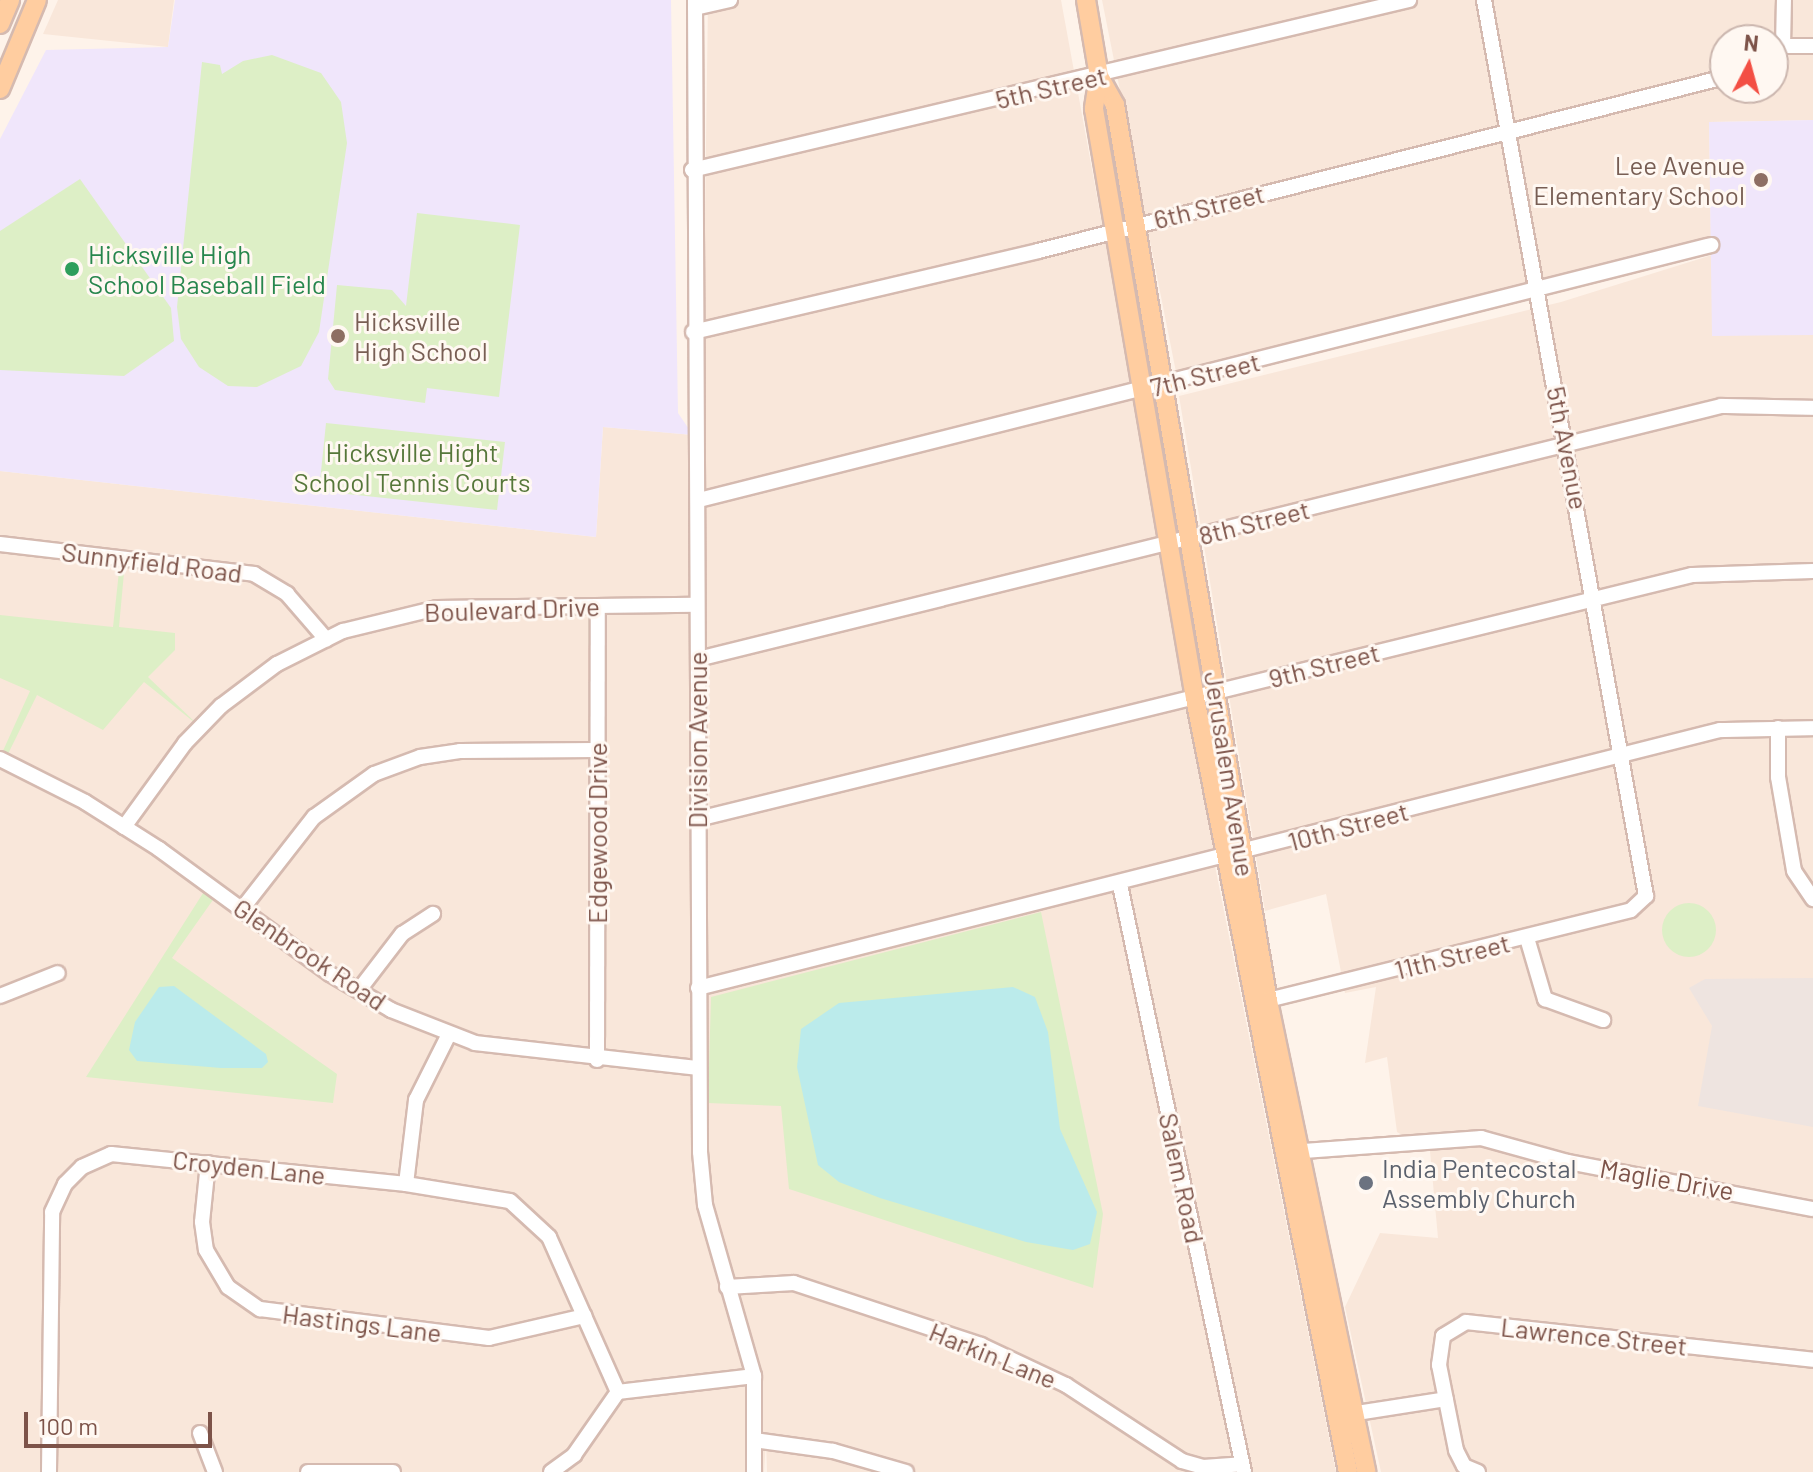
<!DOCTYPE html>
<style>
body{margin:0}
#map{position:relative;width:1813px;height:1472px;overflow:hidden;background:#fef3ea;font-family:Barlow,sans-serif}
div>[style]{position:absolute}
.residential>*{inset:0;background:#f9e7da}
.industrial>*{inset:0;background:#eee4e0}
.education>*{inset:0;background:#f0e6fb}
.green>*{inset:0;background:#ddefc6}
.round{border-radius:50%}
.water>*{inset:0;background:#bbebeb}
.roads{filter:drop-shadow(2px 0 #d5bab0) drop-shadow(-2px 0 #d5bab0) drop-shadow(0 2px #d5bab0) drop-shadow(0 -2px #d5bab0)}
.minor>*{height:14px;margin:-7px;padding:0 7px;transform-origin:7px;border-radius:7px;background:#fff}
.major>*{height:18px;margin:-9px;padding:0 9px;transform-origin:9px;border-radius:9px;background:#ffcda0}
.dots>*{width:22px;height:22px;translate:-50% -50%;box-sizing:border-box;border:4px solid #fff8f2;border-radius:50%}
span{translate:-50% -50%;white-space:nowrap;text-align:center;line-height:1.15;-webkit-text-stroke:6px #fff8f2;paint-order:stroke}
.street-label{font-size:26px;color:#7d5349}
.education-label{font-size:26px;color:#785e54}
.right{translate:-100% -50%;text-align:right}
.left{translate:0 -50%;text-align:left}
.leisure-label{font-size:26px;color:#27864d}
.park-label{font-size:26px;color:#56773a}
.worship-label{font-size:26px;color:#5b616d}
.north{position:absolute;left:1709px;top:24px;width:80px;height:80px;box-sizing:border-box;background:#fff8f2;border:2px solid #cbb6ae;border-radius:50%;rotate:6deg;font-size:22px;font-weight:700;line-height:32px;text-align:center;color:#7d5349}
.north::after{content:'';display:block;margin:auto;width:28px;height:36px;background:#f34f44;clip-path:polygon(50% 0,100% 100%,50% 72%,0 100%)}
.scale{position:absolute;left:24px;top:1412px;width:188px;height:36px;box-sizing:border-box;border:4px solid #7d5349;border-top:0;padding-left:10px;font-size:24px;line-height:28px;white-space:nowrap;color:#7d5349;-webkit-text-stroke:6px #fff8f2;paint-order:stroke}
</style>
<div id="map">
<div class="residential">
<div style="clip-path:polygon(58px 0,174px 0,168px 47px,43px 34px)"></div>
<div style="clip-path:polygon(708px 0,1061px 0,1217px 852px,751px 979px,1215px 866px,1336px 1472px,767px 1472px,766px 1441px,764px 1472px,0 1472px,0 471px,596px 537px,603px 427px,693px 435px,700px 576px)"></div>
<div style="clip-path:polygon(evenodd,1102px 0,1813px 0,1813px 120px,1709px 122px,1711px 238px,1176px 372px,1102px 0,1725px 40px,1773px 40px,1773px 88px,1725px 88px,1725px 40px)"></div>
<div style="clip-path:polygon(1712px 255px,1813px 335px,1813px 1472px,1381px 1472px,1345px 1307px,1380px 1233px,1438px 1238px,1430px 1151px,1397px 1132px,1387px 1057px,1365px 1063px,1376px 987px,1345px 993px,1326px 894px,1265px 911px,1179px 396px,1561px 302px)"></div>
</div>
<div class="industrial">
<div style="clip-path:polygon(1813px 978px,1813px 1127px,1698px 1106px,1712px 1026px,1689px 988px,1705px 979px)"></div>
</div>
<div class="education">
<div style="clip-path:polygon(175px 0,671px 0,678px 413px,693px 435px,603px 427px,596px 537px,0 471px,0 139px,46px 50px,168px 47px)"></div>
<div style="clip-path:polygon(1813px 120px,1813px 335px,1712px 336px,1709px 122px)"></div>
</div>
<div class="green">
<div style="clip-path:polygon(272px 55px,321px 73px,341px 102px,347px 143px,319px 332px,301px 366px,257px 387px,228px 386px,199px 367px,181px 339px,177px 307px,202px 62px,220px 65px,222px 74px,243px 61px)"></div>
<div style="clip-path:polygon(80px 179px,171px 308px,174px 341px,124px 376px,0 370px,0 231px)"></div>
<div style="clip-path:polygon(417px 213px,520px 225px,499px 397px,427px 388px,425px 403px,335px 390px,328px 379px,337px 285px,392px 290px,406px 306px)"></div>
<div style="clip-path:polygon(326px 423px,505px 442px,497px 510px,319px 491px)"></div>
<div style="clip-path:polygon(120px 562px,125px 562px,119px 627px,175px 633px,175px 650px,148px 677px,199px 726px,144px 682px,103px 730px,37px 695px,7px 756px,2px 753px,30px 691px,0 678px,0 615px,113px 627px)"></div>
<div style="clip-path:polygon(205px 890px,215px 897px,172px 958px,337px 1074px,333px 1103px,86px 1077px)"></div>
<div class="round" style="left:1662px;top:903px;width:54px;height:54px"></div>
<div style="clip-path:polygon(1041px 912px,1103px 1214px,1093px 1288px,789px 1189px,781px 1106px,708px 1103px,711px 997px)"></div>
</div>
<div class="water">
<div style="clip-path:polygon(174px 986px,266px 1054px,268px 1062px,262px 1068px,221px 1068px,137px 1061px,129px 1050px,135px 1022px,159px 987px)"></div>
<div style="clip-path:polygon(1013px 987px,1035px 997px,1048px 1032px,1060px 1129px,1097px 1212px,1090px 1244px,1073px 1250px,1026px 1242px,880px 1198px,839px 1182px,818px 1165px,797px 1067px,801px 1029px,839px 1003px)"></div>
</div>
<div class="roads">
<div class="minor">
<div style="left:695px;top:0;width:1152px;rotate:89.75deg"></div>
<div style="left:700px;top:1152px;width:53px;rotate:84.6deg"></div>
<div style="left:705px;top:1205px;width:178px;rotate:74deg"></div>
<div style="left:754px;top:1376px;width:96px;rotate:90deg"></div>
<div style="left:695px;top:8px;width:36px;rotate:-13deg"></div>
<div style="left:1783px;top:46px;width:46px;rotate:-88.8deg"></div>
<div style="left:1773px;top:52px;width:12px;rotate:-31deg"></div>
<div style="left:1783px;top:46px;width:30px"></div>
<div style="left:692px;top:170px;width:737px;rotate:-13.34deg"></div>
<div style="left:693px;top:332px;width:354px;rotate:-13.2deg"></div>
<div style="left:1038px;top:251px;width:709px;rotate:-14.21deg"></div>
<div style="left:699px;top:500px;width:1044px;rotate:-14.14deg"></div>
<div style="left:0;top:544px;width:256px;rotate:6.7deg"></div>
<div style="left:254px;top:574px;width:39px;rotate:31deg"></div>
<div style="left:287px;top:594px;width:60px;rotate:49.1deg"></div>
<div style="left:698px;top:659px;width:1054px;rotate:-13.89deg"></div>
<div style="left:1721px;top:406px;width:92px;rotate:1.2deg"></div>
<div style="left:1778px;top:728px;width:49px;rotate:90deg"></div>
<div style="left:1778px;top:777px;width:95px;rotate:80.3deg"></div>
<div style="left:1794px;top:871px;width:34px;rotate:56deg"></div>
<div style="left:0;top:759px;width:95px;rotate:26.8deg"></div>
<div style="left:85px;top:802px;width:88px;rotate:32.4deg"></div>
<div style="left:159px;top:849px;width:212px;rotate:36.2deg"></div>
<div style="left:330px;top:974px;width:71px;rotate:30.5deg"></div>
<div style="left:391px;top:1010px;width:90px;rotate:21.4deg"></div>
<div style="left:475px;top:1043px;width:225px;rotate:6.4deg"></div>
<div style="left:698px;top:819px;width:1024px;rotate:-13.79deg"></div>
<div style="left:1692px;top:575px;width:121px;rotate:-1.9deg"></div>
<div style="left:124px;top:827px;width:104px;rotate:-54deg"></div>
<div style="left:185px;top:743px;width:52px;rotate:-45.8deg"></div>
<div style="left:221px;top:706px;width:70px;rotate:-36.9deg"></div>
<div style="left:277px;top:664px;width:74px;rotate:-26.6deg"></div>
<div style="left:343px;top:631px;width:97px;rotate:-13.7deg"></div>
<div style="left:437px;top:608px;width:258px;rotate:-0.7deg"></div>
<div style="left:1120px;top:885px;width:600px;rotate:78.07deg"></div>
<div style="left:242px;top:909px;width:117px;rotate:-52deg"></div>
<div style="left:314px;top:817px;width:74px;rotate:-35.6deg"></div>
<div style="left:374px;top:774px;width:49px;rotate:-20.3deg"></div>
<div style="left:420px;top:757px;width:40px;rotate:-8.5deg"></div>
<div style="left:460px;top:751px;width:137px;rotate:-0.4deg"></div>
<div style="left:1527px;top:938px;width:64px;rotate:73.6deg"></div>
<div style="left:1545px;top:999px;width:62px;rotate:19.9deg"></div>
<div style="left:698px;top:988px;width:1054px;rotate:-14.17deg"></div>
<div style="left:1720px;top:730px;width:93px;rotate:-1.2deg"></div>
<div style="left:359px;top:990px;width:71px;rotate:-52.5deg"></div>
<div style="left:402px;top:934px;width:37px;rotate:-33deg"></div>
<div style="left:0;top:996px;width:62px;rotate:-21.6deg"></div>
<div style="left:1260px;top:1002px;width:382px;rotate:-13.9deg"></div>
<div style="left:1631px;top:910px;width:21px;rotate:-43deg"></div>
<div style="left:1646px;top:896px;width:911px;rotate:-100.25deg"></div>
<div style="left:597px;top:1060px;width:454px;rotate:-89.9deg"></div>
<div style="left:1290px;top:1152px;width:192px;rotate:-4.2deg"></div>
<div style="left:1481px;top:1138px;width:90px;rotate:15.4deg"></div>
<div style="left:1568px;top:1162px;width:249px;rotate:10.9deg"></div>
<div style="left:208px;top:1163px;width:59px;rotate:95.8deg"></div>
<div style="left:202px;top:1222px;width:28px;rotate:82deg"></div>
<div style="left:206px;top:1250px;width:43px;rotate:59.3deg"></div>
<div style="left:228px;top:1287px;width:39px;rotate:35deg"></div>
<div style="left:260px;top:1309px;width:231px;rotate:7.2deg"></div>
<div style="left:489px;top:1338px;width:98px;rotate:-13deg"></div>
<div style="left:406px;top:1184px;width:85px;rotate:-83.2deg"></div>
<div style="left:416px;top:1100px;width:72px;rotate:-63.4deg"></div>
<div style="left:727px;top:1287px;width:67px;rotate:-3.4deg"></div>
<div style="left:794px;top:1283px;width:197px;rotate:18.3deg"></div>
<div style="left:981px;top:1345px;width:94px;rotate:25.2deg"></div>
<div style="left:1066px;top:1385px;width:139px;rotate:33.2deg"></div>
<div style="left:1182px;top:1461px;width:22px;rotate:16deg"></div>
<div style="left:1203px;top:1467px;width:39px;rotate:-4deg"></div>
<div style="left:1344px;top:1415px;width:103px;rotate:-8.9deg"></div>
<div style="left:200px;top:1433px;width:42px;rotate:69deg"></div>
<div style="left:754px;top:1440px;width:80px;rotate:7.9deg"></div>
<div style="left:833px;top:1451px;width:76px;rotate:16deg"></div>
<div style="left:49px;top:1472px;width:260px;rotate:-89.3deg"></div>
<div style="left:52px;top:1212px;width:31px;rotate:-65deg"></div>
<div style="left:65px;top:1184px;width:24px;rotate:-45deg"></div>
<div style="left:82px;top:1167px;width:32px;rotate:-24deg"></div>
<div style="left:111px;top:1154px;width:297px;rotate:5.8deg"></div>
<div style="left:406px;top:1184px;width:105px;rotate:9.3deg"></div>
<div style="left:510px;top:1201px;width:53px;rotate:42.7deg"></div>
<div style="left:549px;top:1237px;width:170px;rotate:66deg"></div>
<div style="left:308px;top:1472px;width:85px"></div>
<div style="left:551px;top:1472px;width:29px;rotate:-36deg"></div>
<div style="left:574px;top:1455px;width:77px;rotate:-55.1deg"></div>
<div style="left:618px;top:1392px;width:137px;rotate:-6.7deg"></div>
<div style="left:1478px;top:1472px;width:15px;rotate:-157deg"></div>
<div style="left:1464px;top:1466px;width:18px;rotate:-117deg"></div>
<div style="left:1456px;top:1450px;width:87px;rotate:-101.3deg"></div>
<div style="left:1439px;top:1365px;width:29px;rotate:-82deg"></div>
<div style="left:1443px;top:1336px;width:27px;rotate:-31deg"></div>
<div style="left:1466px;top:1322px;width:349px;rotate:6.2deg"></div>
</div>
<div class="major">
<div style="left:1086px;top:0;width:77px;rotate:80.3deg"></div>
<div style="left:1099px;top:76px;width:33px;rotate:61deg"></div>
<div style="left:1115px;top:105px;width:909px;rotate:80.31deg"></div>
<div style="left:1268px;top:1001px;width:481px;rotate:78.2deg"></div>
<div style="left:0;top:24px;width:26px;rotate:-67deg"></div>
<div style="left:1099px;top:76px;width:33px;rotate:99deg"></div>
<div style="left:1094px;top:109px;width:598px;rotate:80.27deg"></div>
<div style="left:1195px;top:698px;width:789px;rotate:78.82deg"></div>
<div style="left:0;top:89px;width:96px;rotate:-67.4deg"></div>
</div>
</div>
<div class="dots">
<div style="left:1761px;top:180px;background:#8d6e63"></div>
<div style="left:72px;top:269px;background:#2e9e5b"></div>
<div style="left:338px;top:336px;background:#8d6e63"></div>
<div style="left:1366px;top:1183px;background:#6b7280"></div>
</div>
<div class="street-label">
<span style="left:1051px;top:87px;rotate:-13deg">5th Street</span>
<span style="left:1209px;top:206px;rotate:-14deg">6th Street</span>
<span style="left:1205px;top:374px;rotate:-14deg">7th Street</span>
<span style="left:1568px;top:448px;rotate:79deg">5th Avenue</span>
<span style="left:1254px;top:522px;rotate:-14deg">8th Street</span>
<span style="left:152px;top:562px;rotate:7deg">Sunnyfield Road</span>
<span style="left:512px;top:609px;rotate:-2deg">Boulevard Drive</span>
<span style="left:1324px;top:665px;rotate:-14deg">9th Street</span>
<span style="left:697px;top:740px;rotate:-90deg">Division Avenue</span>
<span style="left:1230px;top:774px;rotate:81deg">Jerusalem Avenue</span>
<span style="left:1348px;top:826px;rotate:-15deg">10th Street</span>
<span style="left:597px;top:833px;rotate:-90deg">Edgewood Drive</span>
<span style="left:310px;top:954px;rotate:34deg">Glenbrook Road</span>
<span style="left:1452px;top:956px;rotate:-14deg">11th Street</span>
<span style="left:249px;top:1167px;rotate:6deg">Croyden Lane</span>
<span style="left:1182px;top:1178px;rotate:78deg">Salem Road</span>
<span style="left:1667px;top:1179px;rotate:10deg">Maglie Drive</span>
<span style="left:362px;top:1323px;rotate:7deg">Hastings Lane</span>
<span style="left:1594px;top:1336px;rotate:6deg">Lawrence Street</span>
<span style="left:993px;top:1355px;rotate:22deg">Harkin Lane</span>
</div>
<div class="education-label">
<span class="right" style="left:1745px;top:180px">Lee Avenue<br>Elementary School</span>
<span class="left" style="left:354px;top:336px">Hicksville<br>High School</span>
</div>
<div class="leisure-label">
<span class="left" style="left:88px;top:269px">Hicksville High<br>School Baseball Field</span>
</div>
<div class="park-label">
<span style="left:412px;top:467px">Hicksville Hight<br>School Tennis Courts</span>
</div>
<div class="worship-label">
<span class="left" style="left:1382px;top:1183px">India Pentecostal<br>Assembly Church</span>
</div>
<div class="north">N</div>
<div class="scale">100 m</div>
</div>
